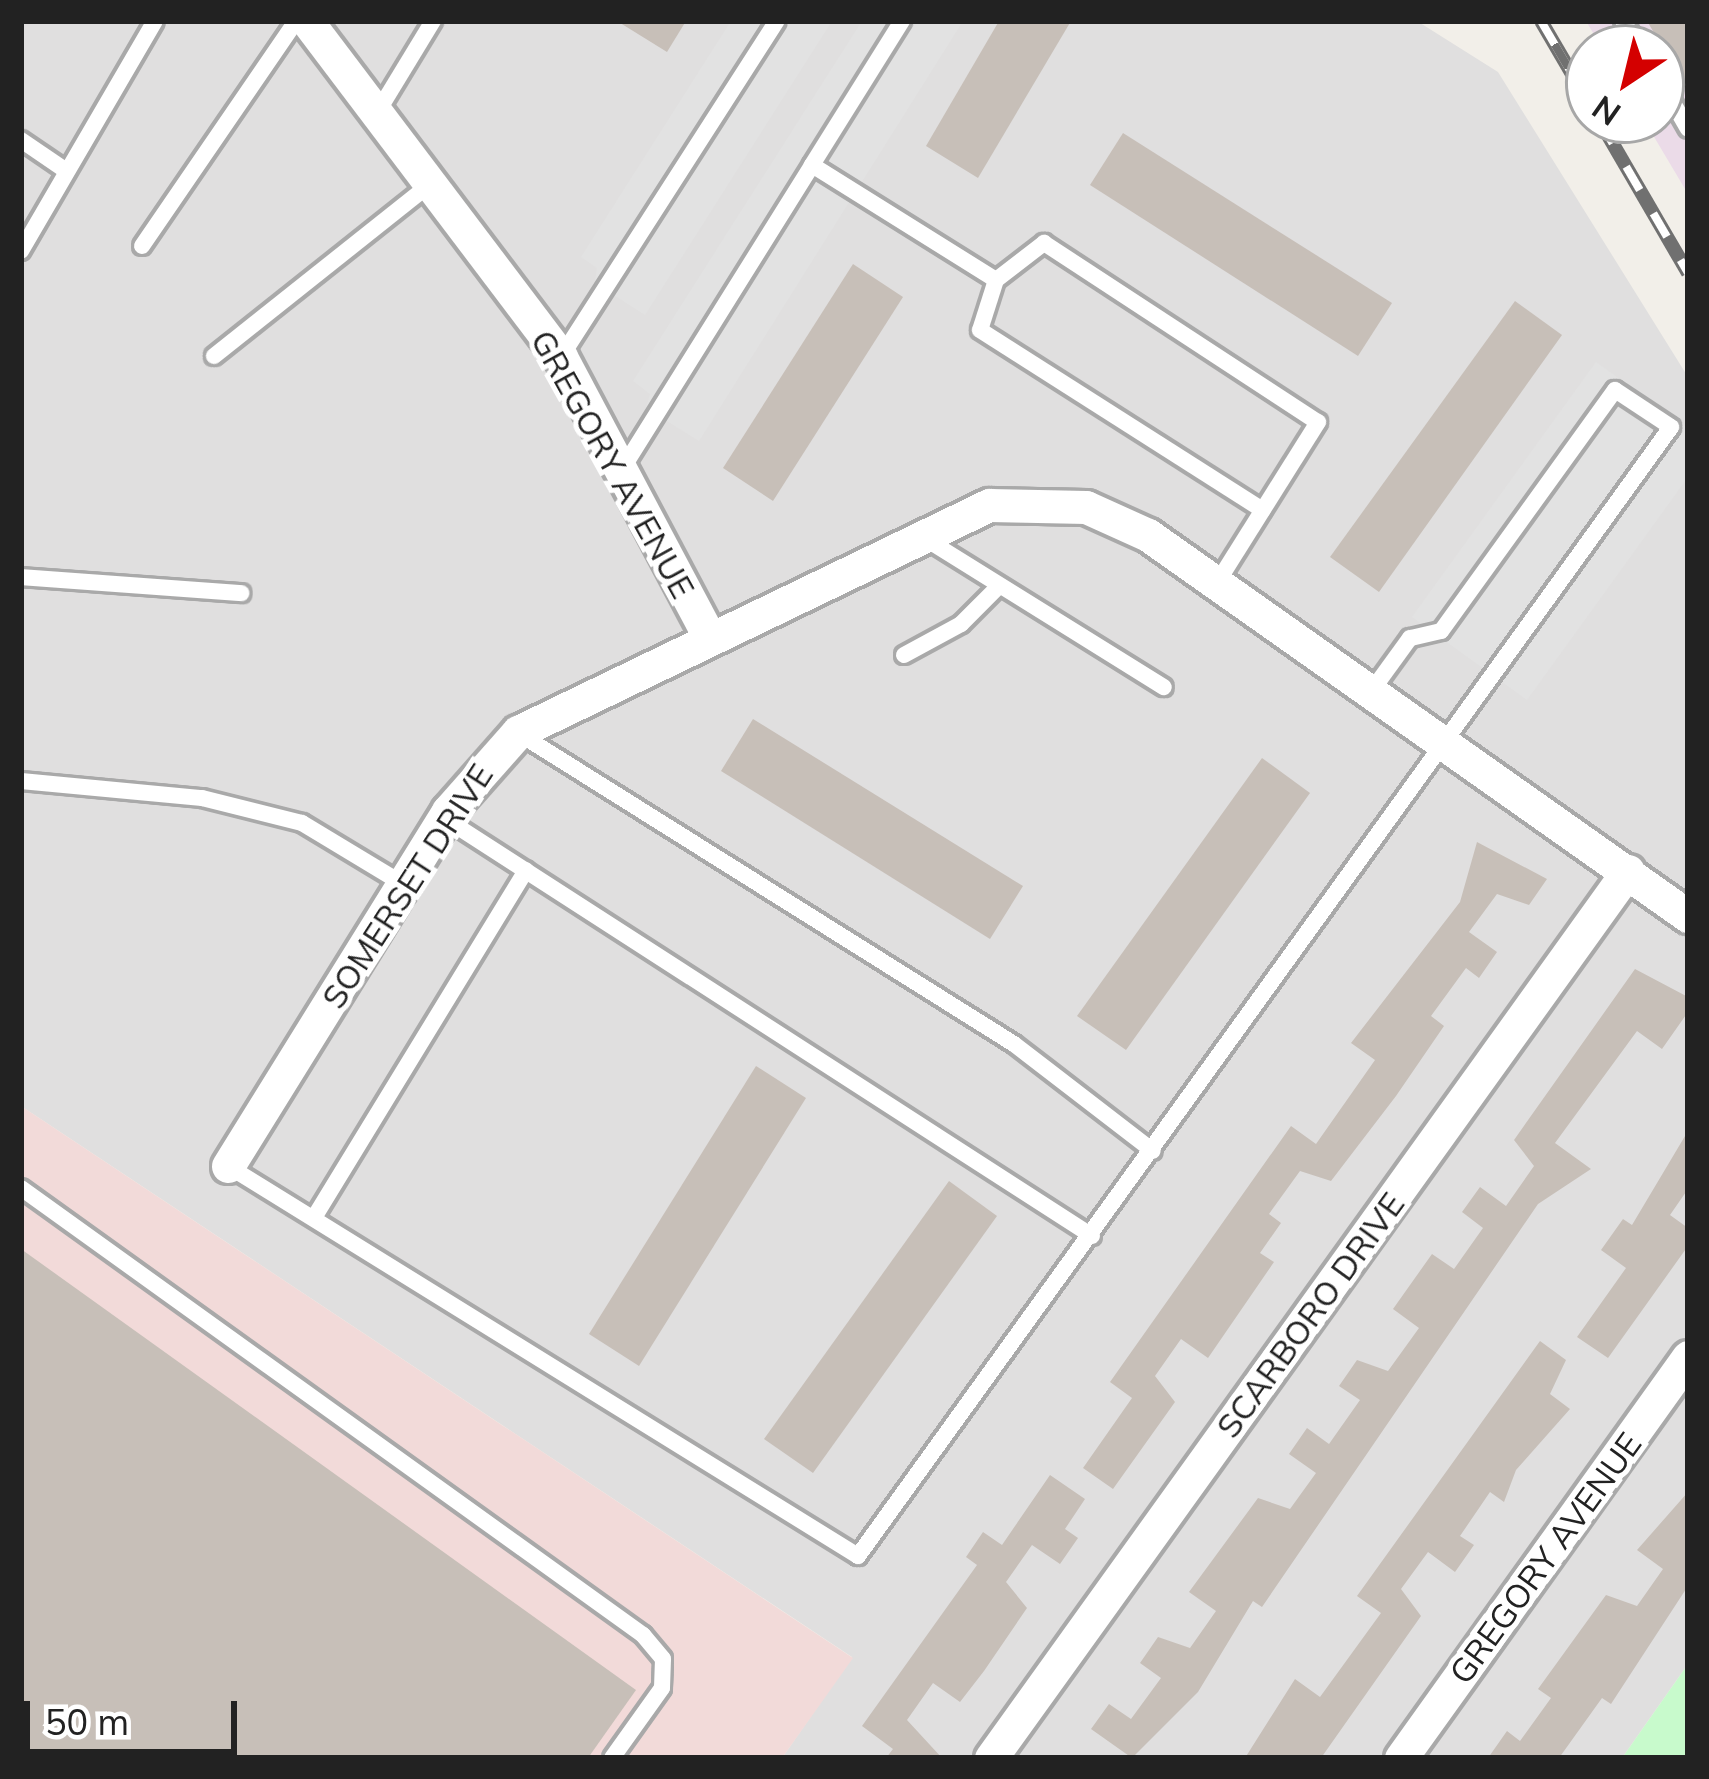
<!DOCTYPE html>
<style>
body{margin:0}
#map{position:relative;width:1709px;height:1779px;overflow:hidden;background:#f2efe9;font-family:Mulish,sans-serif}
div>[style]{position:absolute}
.residential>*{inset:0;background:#e0dfdf}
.commercial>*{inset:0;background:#f2dad9}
.industrial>*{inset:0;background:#ebdbe8}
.park>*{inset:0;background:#c8facc}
.parking>*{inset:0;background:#e2e2e2}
.building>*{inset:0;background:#c7bfb8}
.roads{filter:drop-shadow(3px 0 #a9a9a9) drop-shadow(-3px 0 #a9a9a9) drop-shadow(0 3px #a9a9a9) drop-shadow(0 -3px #a9a9a9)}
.lane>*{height:16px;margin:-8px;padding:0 8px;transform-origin:8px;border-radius:8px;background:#fff}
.street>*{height:33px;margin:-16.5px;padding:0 16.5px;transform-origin:16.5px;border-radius:16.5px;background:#fff}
.rail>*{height:14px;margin-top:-7px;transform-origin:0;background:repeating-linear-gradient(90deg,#fff 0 27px,#707070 0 54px);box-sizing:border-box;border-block:3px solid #707070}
span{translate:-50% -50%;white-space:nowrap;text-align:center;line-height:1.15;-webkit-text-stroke:10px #fff;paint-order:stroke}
.street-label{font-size:33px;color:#222}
.frame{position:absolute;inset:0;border:24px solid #222;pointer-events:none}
.north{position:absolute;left:1565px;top:24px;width:120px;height:120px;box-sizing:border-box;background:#fff;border:3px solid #a7a7a7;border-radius:50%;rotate:215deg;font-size:33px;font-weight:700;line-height:48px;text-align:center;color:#222}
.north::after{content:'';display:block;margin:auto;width:42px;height:54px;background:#d40000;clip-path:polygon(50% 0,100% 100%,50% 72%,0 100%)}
.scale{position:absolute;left:24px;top:1701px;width:213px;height:54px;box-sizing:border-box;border:6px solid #222;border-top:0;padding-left:15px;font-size:36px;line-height:42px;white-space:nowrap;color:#222;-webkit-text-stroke:9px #fff;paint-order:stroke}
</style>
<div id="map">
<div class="residential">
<div style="clip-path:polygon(21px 21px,1417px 21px,1498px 72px,1688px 377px,1688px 1664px,1622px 1758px,782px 1758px,852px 1657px,21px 1106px)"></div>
</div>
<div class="commercial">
<div style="clip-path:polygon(21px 1106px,853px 1658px,782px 1758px,21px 1758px)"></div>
</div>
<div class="industrial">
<div style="clip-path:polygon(1586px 21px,1688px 21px,1688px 194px,1644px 120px,1661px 120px,1661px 48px,1602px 48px)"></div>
</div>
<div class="park">
<div style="clip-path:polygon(1688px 1664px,1688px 1758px,1622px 1758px)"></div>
</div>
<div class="parking">
<div style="clip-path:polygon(731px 21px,832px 21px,645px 315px,595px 283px,597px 268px,581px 257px)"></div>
<div style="clip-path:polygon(862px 21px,963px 21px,699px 441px,646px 408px,650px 394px,633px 381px)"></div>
<div style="clip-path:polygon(1596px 362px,1688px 428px,1688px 477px,1527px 700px,1412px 617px)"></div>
</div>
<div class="building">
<div style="clip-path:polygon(617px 21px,686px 21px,667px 52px)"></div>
<div style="clip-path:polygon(999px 21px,1071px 21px,978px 178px,926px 146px)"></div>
<div style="clip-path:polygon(1647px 21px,1688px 21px,1688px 90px)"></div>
<div style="clip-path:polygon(1123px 133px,1392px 303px,1358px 356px,1090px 185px)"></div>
<div style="clip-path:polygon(853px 264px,903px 297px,773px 501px,723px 468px)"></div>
<div style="clip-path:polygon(1515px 301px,1562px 335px,1379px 592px,1330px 557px)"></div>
<div style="clip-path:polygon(753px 719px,1023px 886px,990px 939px,721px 771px)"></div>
<div style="clip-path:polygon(1262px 758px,1310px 793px,1126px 1050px,1077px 1016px)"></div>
<div style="clip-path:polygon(1477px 842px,1547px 879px,1529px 905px,1497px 894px,1469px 932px,1497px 952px,1479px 978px,1466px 968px,1431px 1016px,1444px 1026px,1396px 1096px,1331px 1181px,1300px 1171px,1269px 1214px,1281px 1223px,1260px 1253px,1274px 1262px,1208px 1358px,1181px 1339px,1155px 1376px,1175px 1402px,1113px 1489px,1083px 1468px,1132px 1398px,1110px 1382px,1291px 1126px,1316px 1144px,1375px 1060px,1351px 1043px,1460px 902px)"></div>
<div style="clip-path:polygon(1635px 969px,1688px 997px,1688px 1012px,1662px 1049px,1637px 1031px,1555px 1143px,1591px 1169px,1538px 1204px,1262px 1607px,1253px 1601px,1198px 1692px,1132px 1758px,1091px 1729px,1109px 1704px,1131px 1719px,1161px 1678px,1140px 1663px,1158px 1637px,1190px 1648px,1216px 1611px,1189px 1592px,1258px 1498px,1290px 1509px,1316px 1473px,1289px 1454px,1307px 1428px,1329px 1444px,1360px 1400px,1339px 1386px,1357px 1360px,1388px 1371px,1419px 1328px,1393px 1309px,1432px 1254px,1454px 1269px,1483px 1228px,1462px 1212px,1480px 1187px,1506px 1206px,1534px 1166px,1514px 1140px)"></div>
<div style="clip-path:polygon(756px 1066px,806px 1098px,639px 1366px,589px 1334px)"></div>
<div style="clip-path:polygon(1688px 1131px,1688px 1189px,1670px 1215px,1688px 1228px,1688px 1246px,1608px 1358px,1577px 1337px,1626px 1268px,1601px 1250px,1623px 1219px,1632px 1225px)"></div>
<div style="clip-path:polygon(949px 1181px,997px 1216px,813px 1473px,764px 1439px)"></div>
<div style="clip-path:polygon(21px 1249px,636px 1690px,588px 1758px,21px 1758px)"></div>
<div style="clip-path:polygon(1540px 1341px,1566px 1360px,1550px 1394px,1570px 1409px,1516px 1470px,1504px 1502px,1490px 1492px,1460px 1536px,1474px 1545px,1455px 1572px,1428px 1552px,1401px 1589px,1421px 1616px,1321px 1758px,1245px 1758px,1295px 1679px,1320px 1697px,1381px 1613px,1357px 1596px)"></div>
<div style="clip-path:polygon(1050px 1475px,1085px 1499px,1065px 1529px,1078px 1538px,1060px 1564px,1032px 1545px,1006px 1582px,1027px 1608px,984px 1671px,960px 1702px,933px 1683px,907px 1720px,942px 1758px,886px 1758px,893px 1749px,862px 1726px,977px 1565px,966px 1557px,983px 1532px,1002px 1545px)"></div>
<div style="clip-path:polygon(1688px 1492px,1688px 1586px,1611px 1704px,1602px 1698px,1559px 1758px,1488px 1758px,1507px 1731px,1520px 1741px,1551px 1698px,1538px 1689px,1606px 1595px,1637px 1606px,1663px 1569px,1637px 1550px)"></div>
</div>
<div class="roads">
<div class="lane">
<div style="left:1623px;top:21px;width:32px;rotate:58deg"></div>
<div style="left:1661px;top:82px;width:54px;rotate:60.1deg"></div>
<div style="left:377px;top:113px;width:108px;rotate:-58.7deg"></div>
<div style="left:21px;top:140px;width:53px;rotate:34.3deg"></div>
<div style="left:812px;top:165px;width:170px;rotate:-58deg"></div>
<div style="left:142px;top:246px;width:273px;rotate:-55.6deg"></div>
<div style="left:21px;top:251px;width:266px;rotate:-59.8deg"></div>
<div style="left:996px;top:280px;width:52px;rotate:107.7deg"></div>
<div style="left:980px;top:330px;width:335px;rotate:32.5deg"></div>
<div style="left:214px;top:356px;width:276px;rotate:-38.5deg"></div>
<div style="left:561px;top:357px;width:399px;rotate:-57.3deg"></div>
<div style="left:621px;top:471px;width:361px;rotate:-58deg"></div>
<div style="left:812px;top:165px;width:217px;rotate:32deg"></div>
<div style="left:996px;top:280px;width:61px;rotate:-37.6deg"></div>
<div style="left:1044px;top:243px;width:327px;rotate:33.2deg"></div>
<div style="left:1318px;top:422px;width:186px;rotate:122.1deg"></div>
<div style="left:921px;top:536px;width:286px;rotate:31.9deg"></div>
<div style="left:21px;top:577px;width:221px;rotate:4.2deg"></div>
<div style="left:904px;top:655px;width:65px;rotate:-28.5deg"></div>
<div style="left:961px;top:624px;width:51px;rotate:-45deg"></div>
<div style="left:518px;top:733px;width:585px;rotate:32.09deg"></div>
<div style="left:1014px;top:1044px;width:175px;rotate:37.6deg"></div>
<div style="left:21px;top:781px;width:182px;rotate:5.4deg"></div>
<div style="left:202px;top:798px;width:103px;rotate:14deg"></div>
<div style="left:302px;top:823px;width:118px;rotate:31.1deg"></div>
<div style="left:444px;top:818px;width:771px;rotate:32.82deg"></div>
<div style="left:228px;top:1166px;width:741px;rotate:31.76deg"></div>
<div style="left:858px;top:1556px;width:1391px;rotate:-54.24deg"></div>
<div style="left:1671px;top:427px;width:67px;rotate:-146.5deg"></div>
<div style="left:1615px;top:390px;width:297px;rotate:125.8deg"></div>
<div style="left:1441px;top:631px;width:32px;rotate:167deg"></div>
<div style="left:1410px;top:638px;width:63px;rotate:126deg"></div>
<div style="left:21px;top:1188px;width:766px;rotate:35.7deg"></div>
<div style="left:643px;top:1635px;width:31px;rotate:50deg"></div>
<div style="left:663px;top:1659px;width:29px;rotate:92deg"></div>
<div style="left:662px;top:1688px;width:86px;rotate:125.5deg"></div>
<div style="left:315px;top:1216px;width:405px;rotate:-58.6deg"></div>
</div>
<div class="street">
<div style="left:307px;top:21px;width:421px;rotate:52.9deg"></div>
<div style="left:561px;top:357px;width:312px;rotate:62.1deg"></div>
<div style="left:228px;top:1166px;width:418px;rotate:-58.2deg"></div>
<div style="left:448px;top:811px;width:106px;rotate:-48.5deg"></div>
<div style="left:518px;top:732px;width:523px;rotate:-25.73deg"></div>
<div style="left:989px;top:505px;width:97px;rotate:1.2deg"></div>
<div style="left:1086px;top:507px;width:68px;rotate:24.3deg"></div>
<div style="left:1148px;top:535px;width:661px;rotate:35.21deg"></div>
<div style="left:991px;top:1758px;width:1092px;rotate:-54.32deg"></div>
<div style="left:1401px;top:1758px;width:493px;rotate:-54.4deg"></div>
</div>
</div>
<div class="rail">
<div style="left:1541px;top:21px;width:95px;rotate:59.7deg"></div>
<div style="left:1599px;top:120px;width:177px;rotate:59.8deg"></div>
</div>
<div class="street-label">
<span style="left:613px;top:464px;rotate:61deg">GREGORY AVENUE</span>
<span style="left:407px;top:886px;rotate:-57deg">SOMERSET DRIVE</span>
<span style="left:1310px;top:1315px;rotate:-54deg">SCARBORO DRIVE</span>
<span style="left:1545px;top:1558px;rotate:-54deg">GREGORY AVENUE</span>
</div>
<div class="frame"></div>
<div class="north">N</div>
<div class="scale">50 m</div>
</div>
